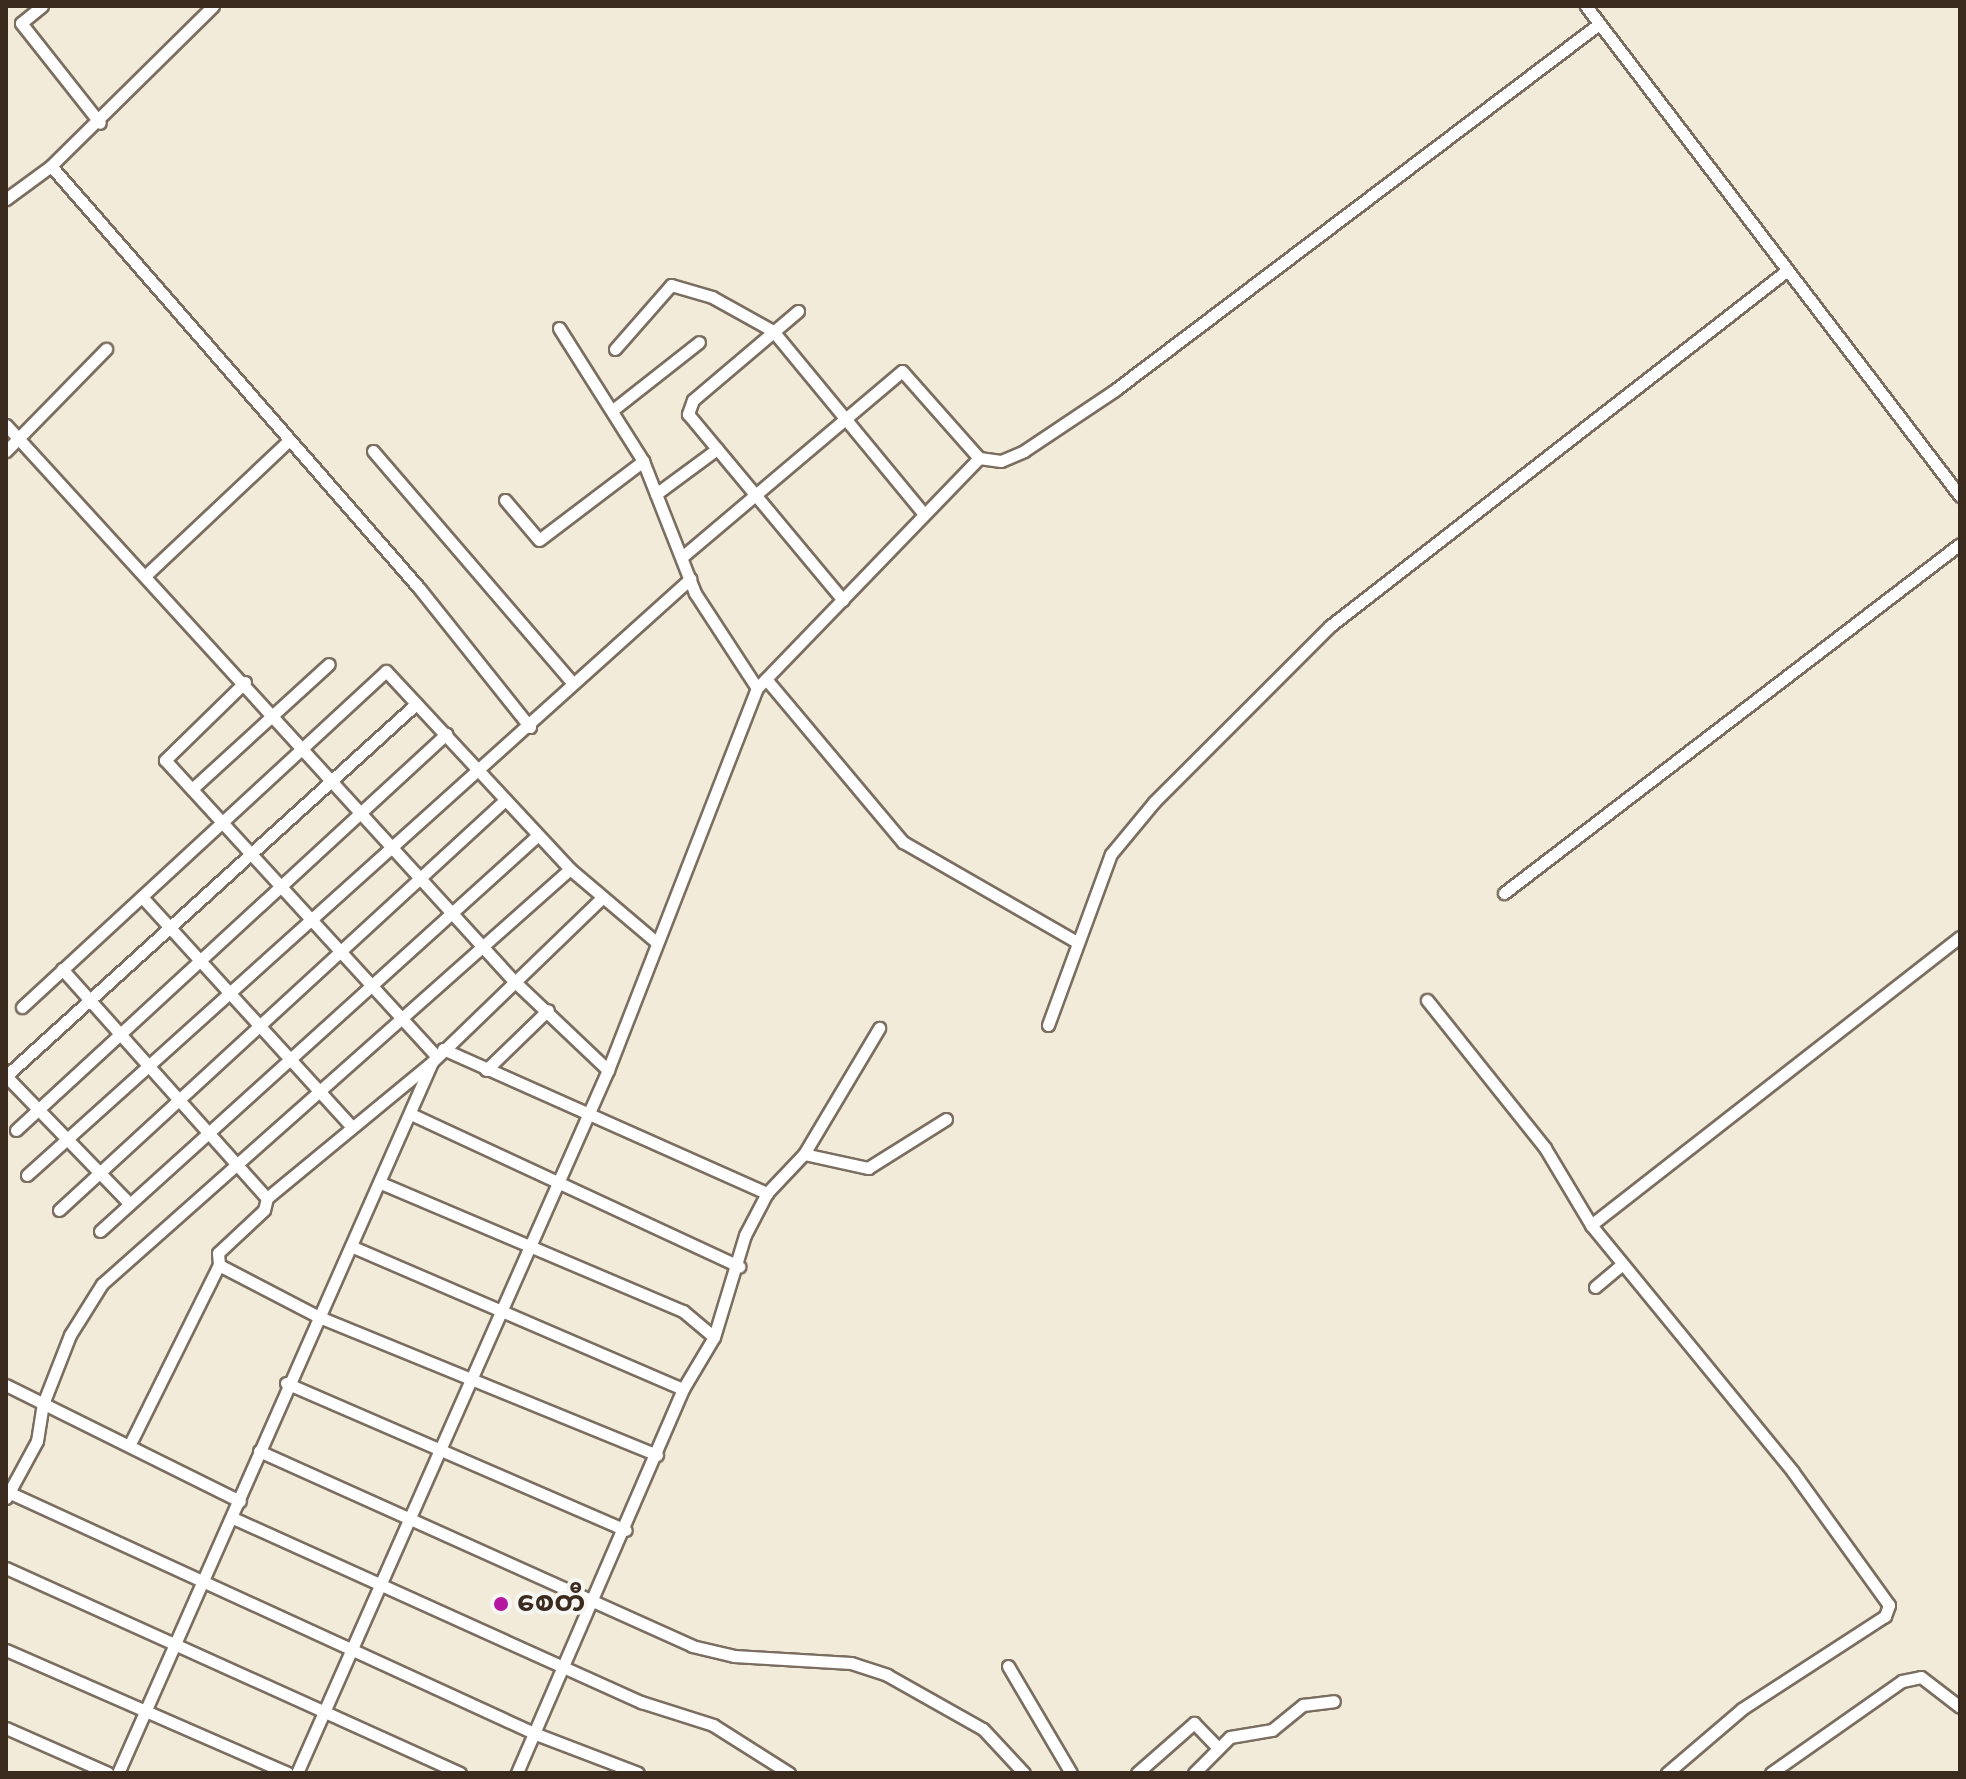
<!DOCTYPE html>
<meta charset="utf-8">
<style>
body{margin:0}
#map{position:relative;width:1966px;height:1779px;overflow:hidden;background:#f2ebda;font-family:Mynerve,"Noto Sans Myanmar",sans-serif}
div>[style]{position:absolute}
.roads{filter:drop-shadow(2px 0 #7b6e60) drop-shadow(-2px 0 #7b6e60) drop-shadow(0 2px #7b6e60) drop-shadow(0 -2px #7b6e60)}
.minor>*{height:11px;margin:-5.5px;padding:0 5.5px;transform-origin:5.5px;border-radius:5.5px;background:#fff}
.dots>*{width:22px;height:22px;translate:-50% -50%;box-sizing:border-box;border:4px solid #f6f6f2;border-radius:50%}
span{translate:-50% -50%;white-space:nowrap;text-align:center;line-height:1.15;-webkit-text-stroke:8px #f6f6f2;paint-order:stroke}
.poi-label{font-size:28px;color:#3b2a1e;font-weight:700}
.left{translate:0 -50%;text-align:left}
.frame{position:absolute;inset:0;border:8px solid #3b2a1e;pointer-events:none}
</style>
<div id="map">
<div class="roads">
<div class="minor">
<div style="left:42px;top:6px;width:27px;rotate:141deg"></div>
<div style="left:21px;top:23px;width:127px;rotate:51.7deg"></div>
<div style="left:213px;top:6px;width:228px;rotate:135.4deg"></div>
<div style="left:51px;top:166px;width:560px;rotate:48.91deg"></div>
<div style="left:419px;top:588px;width:178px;rotate:51.4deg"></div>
<div style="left:1586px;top:6px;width:616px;rotate:52.65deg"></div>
<div style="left:6px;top:199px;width:56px;rotate:-36.3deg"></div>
<div style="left:798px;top:311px;width:138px;rotate:139.7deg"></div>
<div style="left:693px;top:400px;width:15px;rotate:110deg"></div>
<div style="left:688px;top:414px;width:242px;rotate:50.2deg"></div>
<div style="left:559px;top:328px;width:157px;rotate:57.7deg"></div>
<div style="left:643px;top:461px;width:142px;rotate:68.5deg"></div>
<div style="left:695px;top:593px;width:113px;rotate:56.9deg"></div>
<div style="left:615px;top:349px;width:85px;rotate:-48.8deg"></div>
<div style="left:671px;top:285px;width:43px;rotate:16.3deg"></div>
<div style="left:712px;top:297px;width:70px;rotate:29.1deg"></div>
<div style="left:773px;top:331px;width:234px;rotate:50.5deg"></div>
<div style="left:614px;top:409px;width:108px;rotate:-38.2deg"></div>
<div style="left:6px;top:425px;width:752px;rotate:47.59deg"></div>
<div style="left:513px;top:980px;width:131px;rotate:43.5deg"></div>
<div style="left:6px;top:451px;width:143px;rotate:-45.6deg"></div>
<div style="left:373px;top:451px;width:302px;rotate:49.3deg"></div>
<div style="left:979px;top:458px;width:22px;rotate:8deg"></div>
<div style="left:1001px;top:461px;width:25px;rotate:-23deg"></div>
<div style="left:1024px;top:451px;width:110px;rotate:-33.8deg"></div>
<div style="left:1115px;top:390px;width:607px;rotate:-37.1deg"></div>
<div style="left:656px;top:494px;width:76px;rotate:-36.4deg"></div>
<div style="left:505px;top:500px;width:52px;rotate:49.6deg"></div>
<div style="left:539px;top:540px;width:131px;rotate:-37.2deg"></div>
<div style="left:146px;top:575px;width:195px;rotate:-43.3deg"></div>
<div style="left:766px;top:679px;width:213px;rotate:50deg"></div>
<div style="left:903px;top:842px;width:201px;rotate:29.9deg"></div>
<div style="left:245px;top:682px;width:112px;rotate:135.7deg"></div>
<div style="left:165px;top:760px;width:401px;rotate:47.5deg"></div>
<div style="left:192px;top:789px;width:185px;rotate:-42.4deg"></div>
<div style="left:1504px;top:893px;width:574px;rotate:-37.43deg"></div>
<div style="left:142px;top:897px;width:307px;rotate:47.6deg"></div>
<div style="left:62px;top:969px;width:307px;rotate:48.2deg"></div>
<div style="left:267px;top:1198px;width:12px;rotate:104deg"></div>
<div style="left:264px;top:1210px;width:63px;rotate:136.9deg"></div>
<div style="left:218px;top:1253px;width:12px;rotate:85deg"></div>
<div style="left:219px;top:1265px;width:113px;rotate:27.5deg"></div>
<div style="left:319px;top:1317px;width:365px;rotate:22.2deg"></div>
<div style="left:1427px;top:1000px;width:189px;rotate:51.4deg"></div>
<div style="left:1545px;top:1148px;width:90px;rotate:59.1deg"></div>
<div style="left:1591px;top:1225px;width:319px;rotate:50.7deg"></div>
<div style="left:1793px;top:1472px;width:164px;rotate:54.2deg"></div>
<div style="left:1889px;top:1605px;width:12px;rotate:110deg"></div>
<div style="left:1885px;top:1616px;width:171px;rotate:147deg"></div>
<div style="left:1742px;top:1709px;width:99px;rotate:139.5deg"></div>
<div style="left:22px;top:1007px;width:495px;rotate:-42.7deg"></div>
<div style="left:386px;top:671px;width:270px;rotate:47.1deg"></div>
<div style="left:570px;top:869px;width:113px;rotate:40.3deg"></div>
<div style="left:1048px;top:1025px;width:182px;rotate:-69.8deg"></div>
<div style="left:1111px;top:854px;width:67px;rotate:-50.4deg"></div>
<div style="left:1154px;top:802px;width:249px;rotate:-45deg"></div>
<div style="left:1330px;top:626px;width:576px;rotate:-37.88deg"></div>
<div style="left:443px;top:1049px;width:355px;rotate:24deg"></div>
<div style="left:767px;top:1193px;width:47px;rotate:117.6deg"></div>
<div style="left:745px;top:1235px;width:107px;rotate:106.9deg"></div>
<div style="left:714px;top:1337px;width:61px;rotate:120.8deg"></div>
<div style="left:683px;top:1389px;width:418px;rotate:113.4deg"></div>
<div style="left:486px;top:1070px;width:86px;rotate:-44.1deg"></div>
<div style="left:6px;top:1076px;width:554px;rotate:-42.22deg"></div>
<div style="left:6px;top:1076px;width:177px;rotate:45.9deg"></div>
<div style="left:411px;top:1114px;width:362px;rotate:24.9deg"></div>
<div style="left:16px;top:1130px;width:585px;rotate:-42.64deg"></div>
<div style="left:804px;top:1154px;width:66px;rotate:12.3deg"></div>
<div style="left:868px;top:1168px;width:92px;rotate:-32.1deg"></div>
<div style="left:27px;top:1175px;width:892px;rotate:-41.95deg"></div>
<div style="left:381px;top:1183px;width:328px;rotate:23deg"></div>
<div style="left:683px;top:1311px;width:40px;rotate:40deg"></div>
<div style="left:767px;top:1193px;width:54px;rotate:-46.5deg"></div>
<div style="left:804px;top:1154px;width:147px;rotate:-59.2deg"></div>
<div style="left:267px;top:1198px;width:214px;rotate:-39.5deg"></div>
<div style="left:59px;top:1210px;width:604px;rotate:-42.59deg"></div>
<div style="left:1591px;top:1225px;width:468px;rotate:-38deg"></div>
<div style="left:100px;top:1231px;width:590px;rotate:-42.12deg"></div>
<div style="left:353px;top:1247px;width:359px;rotate:23.3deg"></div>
<div style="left:1595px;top:1287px;width:35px;rotate:-40deg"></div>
<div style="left:286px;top:1383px;width:370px;rotate:23.4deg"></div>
<div style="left:6px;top:1385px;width:261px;rotate:26.4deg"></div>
<div style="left:131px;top:1442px;width:198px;rotate:-63.6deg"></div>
<div style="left:259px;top:1451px;width:475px;rotate:24.2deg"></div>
<div style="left:692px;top:1646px;width:43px;rotate:13.4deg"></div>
<div style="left:734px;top:1656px;width:117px;rotate:3.4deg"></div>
<div style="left:851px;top:1663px;width:38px;rotate:18deg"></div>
<div style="left:887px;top:1675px;width:110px;rotate:29.4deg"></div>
<div style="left:983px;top:1729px;width:60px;rotate:47deg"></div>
<div style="left:6px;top:1491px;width:583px;rotate:24.63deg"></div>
<div style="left:536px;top:1734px;width:109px;rotate:20.9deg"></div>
<div style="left:6px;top:1498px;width:65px;rotate:-61.5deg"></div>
<div style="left:37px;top:1441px;width:37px;rotate:-81deg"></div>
<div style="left:43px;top:1404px;width:74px;rotate:-68.6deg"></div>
<div style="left:70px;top:1335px;width:60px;rotate:-57.9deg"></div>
<div style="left:102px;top:1284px;width:625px;rotate:-41.57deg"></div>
<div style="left:233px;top:1518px;width:448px;rotate:24.3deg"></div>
<div style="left:641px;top:1702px;width:76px;rotate:17.7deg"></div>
<div style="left:713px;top:1725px;width:90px;rotate:32.3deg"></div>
<div style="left:6px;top:1568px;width:498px;rotate:24.3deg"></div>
<div style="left:6px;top:1650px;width:307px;rotate:23.6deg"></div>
<div style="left:1008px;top:1666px;width:124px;rotate:59.5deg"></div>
<div style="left:6px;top:1728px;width:111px;rotate:23.8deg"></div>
<div style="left:118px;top:1773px;width:777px;rotate:-66.17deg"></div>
<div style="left:432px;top:1062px;width:236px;rotate:-44deg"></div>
<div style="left:297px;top:1773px;width:769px;rotate:-66.14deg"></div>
<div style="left:608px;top:1070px;width:410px;rotate:-68.7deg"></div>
<div style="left:757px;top:688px;width:320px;rotate:-46deg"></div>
<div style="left:979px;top:458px;width:116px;rotate:-131.5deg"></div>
<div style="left:902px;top:371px;width:287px;rotate:139.8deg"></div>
<div style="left:1137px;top:1773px;width:76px;rotate:-41.3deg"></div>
<div style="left:1194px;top:1723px;width:35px;rotate:46deg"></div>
<div style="left:1194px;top:1773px;width:51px;rotate:-45deg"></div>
<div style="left:1230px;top:1737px;width:43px;rotate:-9.5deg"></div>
<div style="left:1272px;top:1730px;width:40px;rotate:-39deg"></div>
<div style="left:1303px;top:1705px;width:31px;rotate:-7deg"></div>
<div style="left:1771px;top:1773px;width:160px;rotate:-35.1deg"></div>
<div style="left:1902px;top:1681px;width:19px;rotate:-12deg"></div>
<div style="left:1921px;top:1677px;width:49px;rotate:37.6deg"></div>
</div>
</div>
<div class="dots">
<div style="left:501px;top:1604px;background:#b5179e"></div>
</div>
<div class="poi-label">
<span class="left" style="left:517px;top:1604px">စေတီ</span>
</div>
<div class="frame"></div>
</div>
